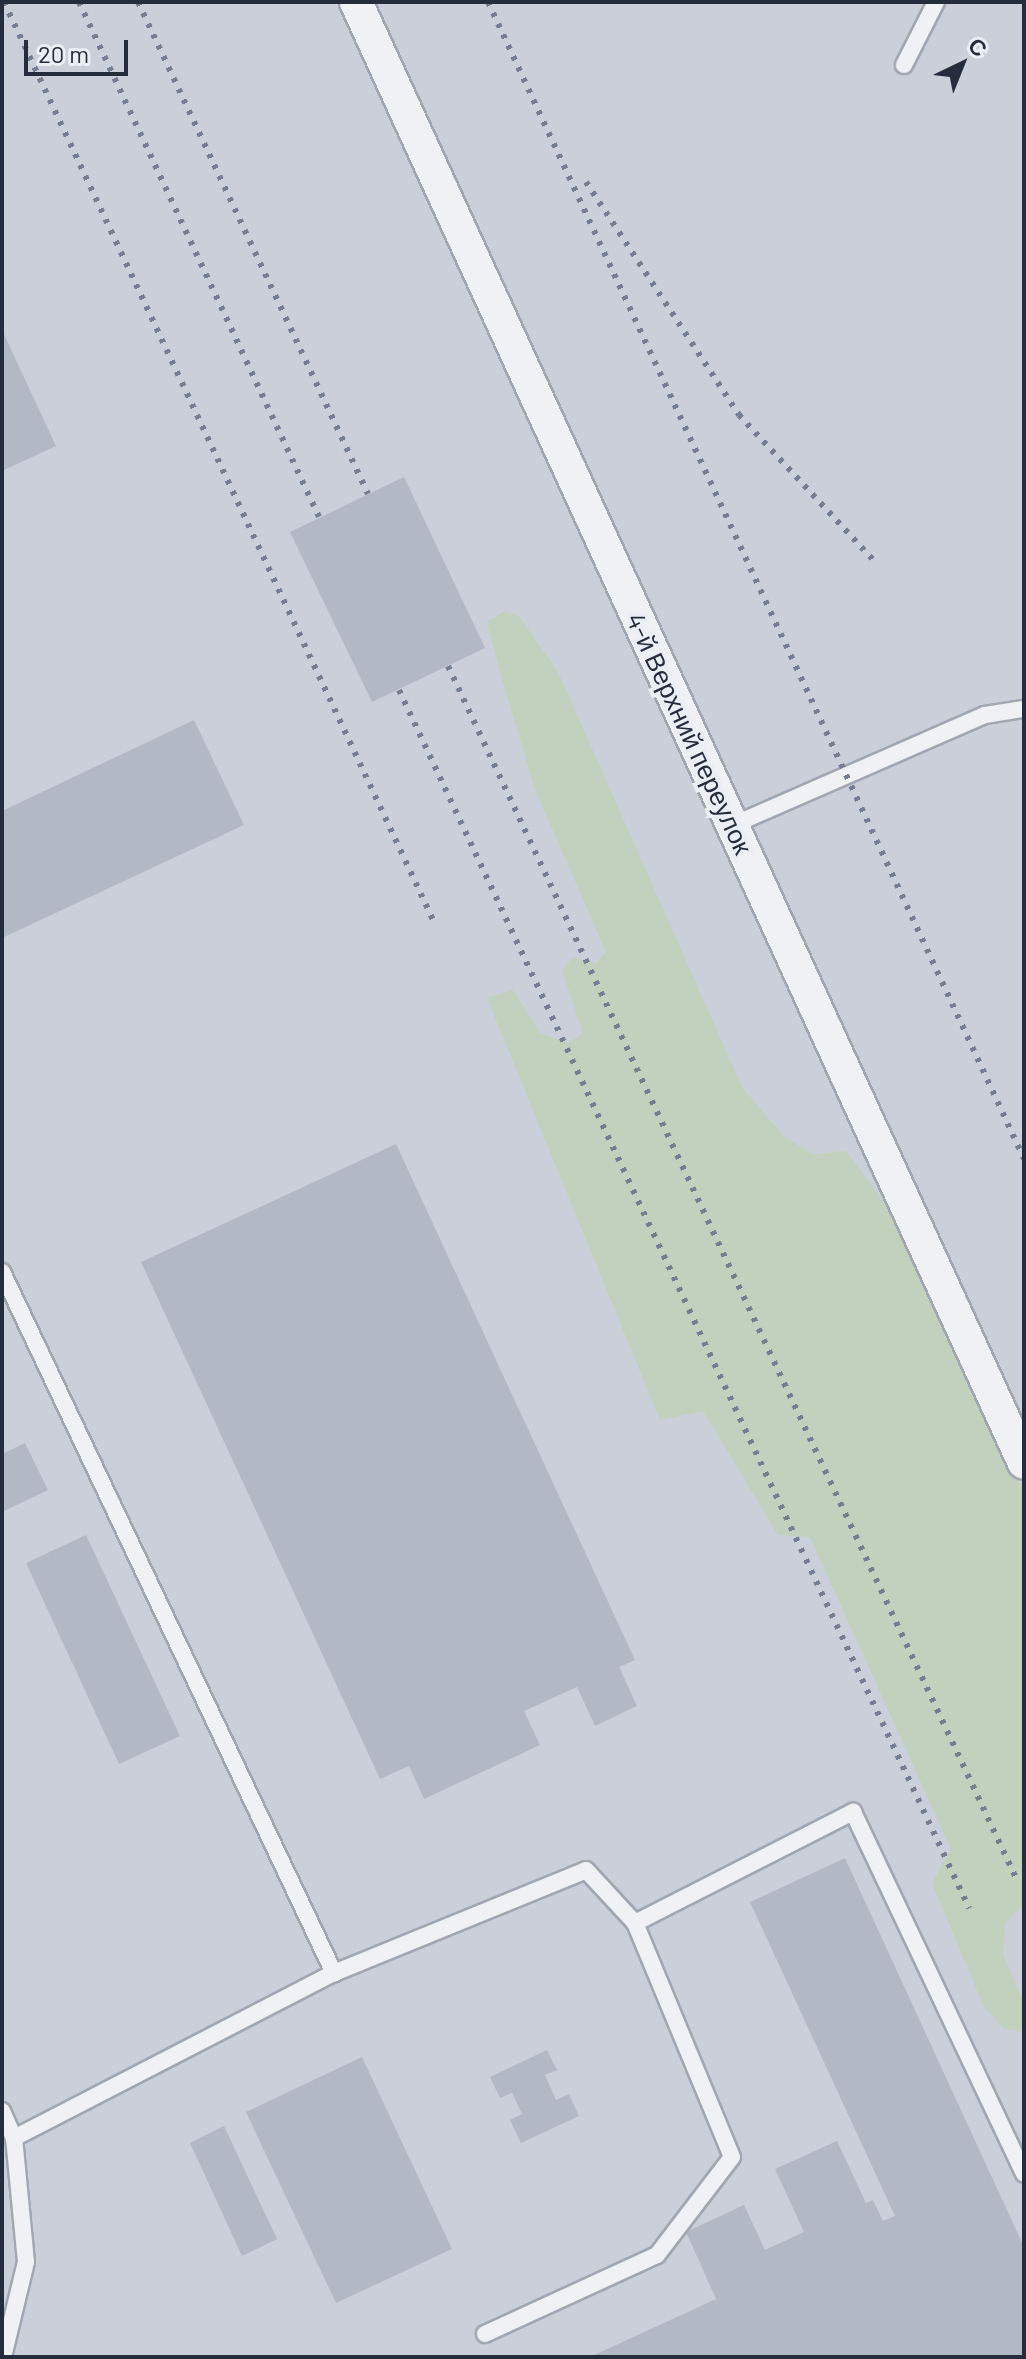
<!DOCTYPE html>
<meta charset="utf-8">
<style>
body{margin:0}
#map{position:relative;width:1026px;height:2359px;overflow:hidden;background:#dce0e7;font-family:Barlow,sans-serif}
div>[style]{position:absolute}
.built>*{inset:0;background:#cacfd9}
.green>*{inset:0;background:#c1d1bd}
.building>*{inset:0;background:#b3b9c4}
.roads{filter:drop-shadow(2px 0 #a1a7b1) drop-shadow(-2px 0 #a1a7b1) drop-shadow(0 2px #a1a7b1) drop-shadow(0 -2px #a1a7b1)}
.service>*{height:16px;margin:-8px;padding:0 8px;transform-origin:8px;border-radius:8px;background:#eff1f5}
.minor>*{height:32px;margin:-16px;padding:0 16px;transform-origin:16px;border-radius:16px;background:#eff1f5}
.rail>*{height:6px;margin-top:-3px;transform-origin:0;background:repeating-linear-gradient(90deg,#757e91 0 4px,transparent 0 12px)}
span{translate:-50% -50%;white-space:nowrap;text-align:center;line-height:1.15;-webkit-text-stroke:8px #ebeff5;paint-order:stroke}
.street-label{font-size:26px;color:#252d3d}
.frame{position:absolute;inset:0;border:4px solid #252d3d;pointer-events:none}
.north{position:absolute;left:922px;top:24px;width:80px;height:80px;-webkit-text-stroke:6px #ebeff5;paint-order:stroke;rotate:43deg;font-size:22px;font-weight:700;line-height:32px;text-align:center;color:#252d3d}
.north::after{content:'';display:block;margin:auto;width:28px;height:36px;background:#252d3d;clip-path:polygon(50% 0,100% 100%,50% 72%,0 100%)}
.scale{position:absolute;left:24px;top:40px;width:104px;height:36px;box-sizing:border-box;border:4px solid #252d3d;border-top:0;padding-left:10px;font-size:24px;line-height:28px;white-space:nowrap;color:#252d3d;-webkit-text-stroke:6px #ebeff5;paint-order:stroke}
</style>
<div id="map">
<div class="built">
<div style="clip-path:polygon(2px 2px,1024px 2px,1024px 2357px,2px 2357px)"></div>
</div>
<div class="green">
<div style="clip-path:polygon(504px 611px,520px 617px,559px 674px,742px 1087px,785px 1138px,814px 1154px,846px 1151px,900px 1224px,1024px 1492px,1024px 1904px,1005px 1923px,1003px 1955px,1024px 2003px,1021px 2032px,1003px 2028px,984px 2007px,932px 1883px,951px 1849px,810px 1537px,778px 1535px,703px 1411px,660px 1420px,487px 998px,513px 990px,540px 1033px,568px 1043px,583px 1033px,562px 970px,573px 957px,596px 964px,606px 952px,535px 789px,500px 672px,487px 622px)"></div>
</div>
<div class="building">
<div style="clip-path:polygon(2px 330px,56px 446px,2px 471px)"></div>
<div style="clip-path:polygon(404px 477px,485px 648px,372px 702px,290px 532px)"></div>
<div style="clip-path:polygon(194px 720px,244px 825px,2px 938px,2px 811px)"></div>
<div style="clip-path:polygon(396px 1144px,635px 1660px,619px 1667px,637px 1706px,595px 1726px,577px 1687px,524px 1711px,540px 1745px,424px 1799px,409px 1766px,380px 1779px,141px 1262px)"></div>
<div style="clip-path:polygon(25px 1443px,48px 1490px,2px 1512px,2px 1454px)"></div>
<div style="clip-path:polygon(86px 1535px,180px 1736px,119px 1764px,26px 1563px)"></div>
<div style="clip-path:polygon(845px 1858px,1024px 2247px,1024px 2357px,590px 2357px,716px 2299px,686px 2232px,744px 2205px,765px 2250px,804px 2232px,775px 2169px,837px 2141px,866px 2203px,873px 2200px,883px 2221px,895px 2216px,750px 1902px)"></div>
<div style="clip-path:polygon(547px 2050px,557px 2070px,545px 2075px,556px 2100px,569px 2094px,579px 2116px,521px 2143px,510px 2120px,522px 2114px,512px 2093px,500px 2098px,490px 2077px)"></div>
<div style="clip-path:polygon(362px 2057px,452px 2249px,336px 2303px,246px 2112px)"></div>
<div style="clip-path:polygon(224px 2126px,277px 2239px,242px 2256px,190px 2143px)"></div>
</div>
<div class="roads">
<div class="service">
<div style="left:904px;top:65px;width:71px;rotate:-63.1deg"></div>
<div style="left:733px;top:825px;width:275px;rotate:-23.6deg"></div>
<div style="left:985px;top:715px;width:39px;rotate:-9deg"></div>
<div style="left:2px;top:1272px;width:776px;rotate:64.66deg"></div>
<div style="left:2px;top:2111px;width:30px;rotate:66deg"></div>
<div style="left:14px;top:2138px;width:360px;rotate:-27.3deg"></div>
<div style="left:334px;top:1973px;width:272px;rotate:-22.2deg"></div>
<div style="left:586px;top:1870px;width:72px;rotate:47.2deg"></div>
<div style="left:635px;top:1923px;width:245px;rotate:-27deg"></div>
<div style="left:853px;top:1812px;width:400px;rotate:64.7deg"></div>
<div style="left:485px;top:2334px;width:189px;rotate:-24.7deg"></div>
<div style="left:657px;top:2255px;width:123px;rotate:-52.6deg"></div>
<div style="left:732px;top:2157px;width:253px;rotate:-112.5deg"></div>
<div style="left:3px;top:2357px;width:98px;rotate:-76.4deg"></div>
<div style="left:26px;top:2262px;width:125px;rotate:-95.5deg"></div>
</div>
<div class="minor">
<div style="left:356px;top:2px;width:1606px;rotate:65.43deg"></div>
</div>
</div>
<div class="rail">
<div style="left:4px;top:2px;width:1013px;rotate:64.95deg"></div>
<div style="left:79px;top:2px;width:568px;rotate:65.01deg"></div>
<div style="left:138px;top:2px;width:543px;rotate:64.94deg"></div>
<div style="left:488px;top:2px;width:1275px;rotate:65.14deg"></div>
<div style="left:586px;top:182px;width:279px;rotate:56.7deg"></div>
<div style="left:739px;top:415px;width:199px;rotate:47.2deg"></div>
<div style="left:448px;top:666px;width:1341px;rotate:64.89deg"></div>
<div style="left:399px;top:690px;width:1345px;rotate:64.92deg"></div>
</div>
<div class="street-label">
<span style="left:690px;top:733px;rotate:65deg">4-й Верхний переулок</span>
</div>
<div class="frame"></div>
<div class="north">С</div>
<div class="scale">20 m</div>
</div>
